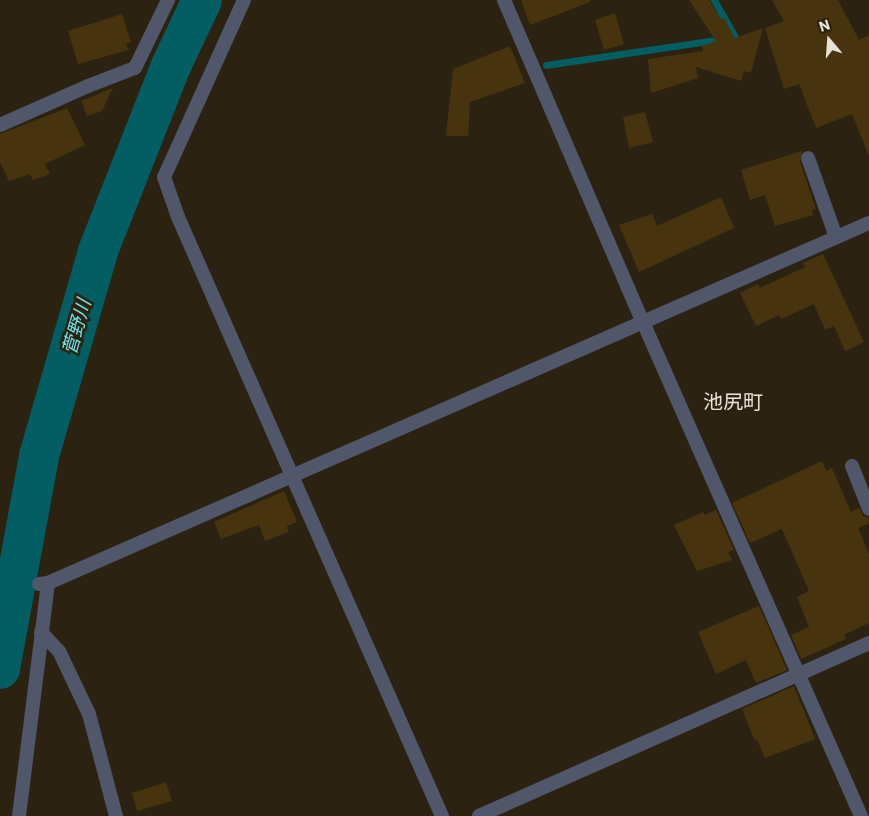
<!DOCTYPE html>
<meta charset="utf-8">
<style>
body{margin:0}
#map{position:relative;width:869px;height:816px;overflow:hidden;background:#2b2211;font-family:Commissioner,"Noto Sans JP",sans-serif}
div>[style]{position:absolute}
.stream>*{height:7px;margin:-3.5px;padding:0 3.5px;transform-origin:3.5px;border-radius:3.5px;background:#025e63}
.river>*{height:40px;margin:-20px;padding:0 20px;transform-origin:20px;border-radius:20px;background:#025e63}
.building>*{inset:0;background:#47340e}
.minor>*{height:14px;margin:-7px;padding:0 7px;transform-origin:7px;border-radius:7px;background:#51576b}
span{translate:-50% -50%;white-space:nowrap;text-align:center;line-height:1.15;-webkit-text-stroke:5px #2b2211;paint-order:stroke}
.water-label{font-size:19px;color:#70e2e9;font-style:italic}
.quarter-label{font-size:20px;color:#e7e1d6}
.north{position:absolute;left:804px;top:15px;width:50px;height:50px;-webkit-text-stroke:4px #2b2211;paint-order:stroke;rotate:342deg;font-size:14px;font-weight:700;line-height:20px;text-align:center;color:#e7e1d6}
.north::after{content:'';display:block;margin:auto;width:18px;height:22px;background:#e7e1d6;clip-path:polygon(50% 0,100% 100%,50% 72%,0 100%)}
</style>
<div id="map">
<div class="stream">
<div style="left:546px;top:65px;width:191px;rotate:-8.4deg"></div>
<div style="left:735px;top:37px;width:43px;rotate:-119.6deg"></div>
</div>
<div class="river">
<div style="left:0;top:669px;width:217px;rotate:-79.6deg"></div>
<div style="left:39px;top:456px;width:213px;rotate:-73.9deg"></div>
<div style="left:98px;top:251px;width:197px;rotate:-68.5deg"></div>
<div style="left:170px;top:68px;width:75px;rotate:-64.8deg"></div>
</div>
<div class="building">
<div style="clip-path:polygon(521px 0,590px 0,590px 2px,530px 25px)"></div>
<div style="clip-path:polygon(689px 0,709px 0,721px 19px,724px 18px,735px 38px,763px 28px,751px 73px,744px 71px,741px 81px,696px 67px,698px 78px,651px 93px,648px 59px,703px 51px,702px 46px,716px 41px)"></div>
<div style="clip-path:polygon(772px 0,838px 0,859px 40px,869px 35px,869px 156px,852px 114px,816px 128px,799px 84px,784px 89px,765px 28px,784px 21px)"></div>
<div style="clip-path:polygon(615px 13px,624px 44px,604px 50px,595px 20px)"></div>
<div style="clip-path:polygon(122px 14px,131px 42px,126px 44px,129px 50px,78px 64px,68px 31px)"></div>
<div style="clip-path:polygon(510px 46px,525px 83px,470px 102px,468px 136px,446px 136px,453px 69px)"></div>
<div style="clip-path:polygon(113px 88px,102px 111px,87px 116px,81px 101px)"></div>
<div style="clip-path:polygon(67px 108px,85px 145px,45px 164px,50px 174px,33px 180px,30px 174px,9px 181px,0 162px,0 134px)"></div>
<div style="clip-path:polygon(645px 112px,653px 142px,629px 148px,623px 117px)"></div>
<div style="clip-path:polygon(802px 151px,800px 161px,816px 209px,812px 210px,813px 215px,775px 226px,765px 195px,750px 200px,741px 170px)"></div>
<div style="clip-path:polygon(721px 197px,734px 228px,639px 272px,619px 225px,652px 214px,657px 226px)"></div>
<div style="clip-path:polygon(823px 254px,864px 342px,845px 351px,834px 326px,825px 330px,814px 304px,781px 319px,779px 315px,756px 326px,740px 293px,758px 284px,760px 288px,805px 267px,803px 263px)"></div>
<div style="clip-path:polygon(822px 461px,826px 471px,832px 468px,851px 512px,859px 508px,863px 516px,869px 518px,869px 523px,858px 528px,869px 554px,869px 623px,844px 635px,846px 639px,801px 659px,791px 635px,809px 627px,797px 597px,809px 591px,782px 529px,750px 543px,732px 503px)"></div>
<div style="clip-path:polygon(284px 491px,297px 522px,287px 526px,289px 532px,265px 541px,259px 525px,221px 539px,214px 522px)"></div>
<div style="clip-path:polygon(716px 510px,734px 550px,728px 552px,732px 560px,697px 571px,674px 525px,703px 512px,705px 515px)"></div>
<div style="clip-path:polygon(759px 606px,787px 670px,756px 683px,746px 660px,716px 674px,698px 632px)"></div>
<div style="clip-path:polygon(794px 686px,815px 739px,765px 758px,757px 740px,755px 741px,742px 709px)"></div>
<div style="clip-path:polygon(166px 782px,172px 801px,137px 811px,132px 793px)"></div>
</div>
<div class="minor">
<div style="left:244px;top:0;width:194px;rotate:114.3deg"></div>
<div style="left:164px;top:177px;width:42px;rotate:70.7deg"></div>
<div style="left:178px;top:217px;width:655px;rotate:66.22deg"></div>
<div style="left:504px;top:0;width:351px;rotate:66.7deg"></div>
<div style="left:643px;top:322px;width:540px;rotate:66.19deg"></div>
<div style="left:0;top:125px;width:96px;rotate:-23.9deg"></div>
<div style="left:88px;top:86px;width:50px;rotate:-21deg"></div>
<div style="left:135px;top:68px;width:76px;rotate:-64.1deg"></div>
<div style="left:808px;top:158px;width:84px;rotate:70.5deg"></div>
<div style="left:852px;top:466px;width:46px;rotate:68.4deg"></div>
<div style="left:39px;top:584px;width:9px;rotate:-6deg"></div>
<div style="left:48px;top:583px;width:896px;rotate:-23.68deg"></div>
<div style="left:41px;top:632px;width:26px;rotate:47deg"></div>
<div style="left:59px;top:651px;width:70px;rotate:64.5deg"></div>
<div style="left:89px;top:714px;width:106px;rotate:75.2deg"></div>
<div style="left:19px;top:816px;width:235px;rotate:-82.9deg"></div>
<div style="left:479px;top:816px;width:427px;rotate:-23.9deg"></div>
</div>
<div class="water-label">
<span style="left:76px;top:327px;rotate:-74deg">菅野川</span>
</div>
<div class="quarter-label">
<span style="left:733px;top:401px">池尻町</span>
</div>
<div class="north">N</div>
</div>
